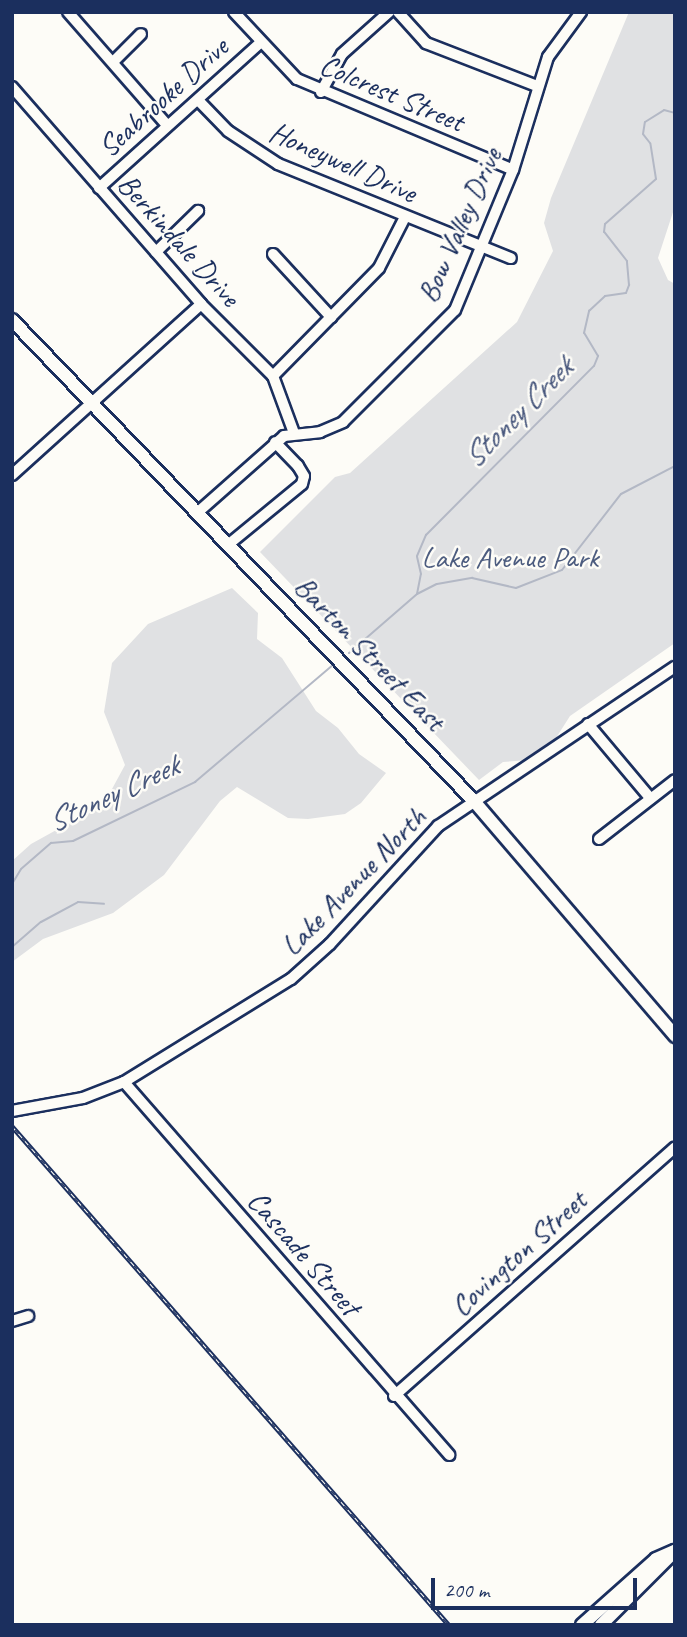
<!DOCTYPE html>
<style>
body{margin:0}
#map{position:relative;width:687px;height:1637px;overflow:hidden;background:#fdfcf7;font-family:Caveat,sans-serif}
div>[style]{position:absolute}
.green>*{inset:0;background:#e0e1e3}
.stream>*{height:2px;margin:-1px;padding:0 1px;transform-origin:1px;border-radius:1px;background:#b3b8c5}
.roads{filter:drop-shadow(2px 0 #1b2f5e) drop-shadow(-2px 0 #1b2f5e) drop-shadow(0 2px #1b2f5e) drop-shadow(0 -2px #1b2f5e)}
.minor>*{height:10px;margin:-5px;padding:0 5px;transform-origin:5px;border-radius:5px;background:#fdfcf7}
.major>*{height:12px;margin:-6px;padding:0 6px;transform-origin:6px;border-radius:6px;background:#fdfcf7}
.rail>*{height:4.5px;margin-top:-2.25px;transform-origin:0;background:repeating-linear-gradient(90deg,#fdfcf7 0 5px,#1b2f5e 0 10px);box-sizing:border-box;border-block:2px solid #1b2f5e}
span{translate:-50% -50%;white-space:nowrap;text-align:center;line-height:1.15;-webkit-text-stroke:5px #fdfcf7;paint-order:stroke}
.street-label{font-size:30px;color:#1b2f5e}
.park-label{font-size:30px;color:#4c5c7f}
.water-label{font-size:32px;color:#49587d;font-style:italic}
.frame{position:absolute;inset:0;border:14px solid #1b2f5e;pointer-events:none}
.scale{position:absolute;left:431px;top:1578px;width:206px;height:32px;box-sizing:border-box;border:4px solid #1b2f5e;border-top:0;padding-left:9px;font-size:21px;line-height:24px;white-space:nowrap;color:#1b2f5e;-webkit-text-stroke:5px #fdfcf7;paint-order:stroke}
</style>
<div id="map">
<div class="green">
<div style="clip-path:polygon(629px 12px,675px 12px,675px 206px,658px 258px,668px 280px,675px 284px,675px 643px,570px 716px,549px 749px,529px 760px,503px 762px,479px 780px,260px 552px,335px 477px,350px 473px,517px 322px,553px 251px,544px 223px,551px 198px)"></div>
<div style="clip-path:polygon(232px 588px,258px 613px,257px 639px,282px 658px,316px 711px,338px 728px,359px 754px,386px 773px,361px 803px,345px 814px,308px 819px,288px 818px,237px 787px,220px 801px,164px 875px,113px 913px,43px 939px,12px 962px,12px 861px,31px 844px,87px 813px,112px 789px,125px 765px,104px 712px,112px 663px,148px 624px)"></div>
</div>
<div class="stream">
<div style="left:417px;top:594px;width:20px;rotate:-79deg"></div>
<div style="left:421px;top:574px;width:18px;rotate:-103deg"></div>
<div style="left:417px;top:556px;width:23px;rotate:-67deg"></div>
<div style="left:426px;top:535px;width:238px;rotate:-45.2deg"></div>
<div style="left:594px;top:366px;width:11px;rotate:-68deg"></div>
<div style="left:598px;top:356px;width:27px;rotate:-121deg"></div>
<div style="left:584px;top:333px;width:23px;rotate:-77deg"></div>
<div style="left:589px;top:311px;width:22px;rotate:-43deg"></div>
<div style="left:605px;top:296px;width:21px;rotate:-8deg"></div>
<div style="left:626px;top:293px;width:9px;rotate:-69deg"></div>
<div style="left:629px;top:285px;width:24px;rotate:-95deg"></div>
<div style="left:627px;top:261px;width:37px;rotate:-128deg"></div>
<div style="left:604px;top:232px;width:8px;rotate:-83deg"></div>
<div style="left:605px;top:224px;width:68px;rotate:-41.4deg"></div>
<div style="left:656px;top:179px;width:36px;rotate:-99deg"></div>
<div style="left:650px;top:143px;width:11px;rotate:-128deg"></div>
<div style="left:643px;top:134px;width:12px;rotate:-81deg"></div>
<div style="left:645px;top:122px;width:22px;rotate:-32deg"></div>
<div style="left:664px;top:110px;width:11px;rotate:15deg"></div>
<div style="left:349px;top:653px;width:90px;rotate:-40.9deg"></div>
<div style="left:417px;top:594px;width:22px;rotate:-27deg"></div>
<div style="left:437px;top:584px;width:36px;rotate:-10deg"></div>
<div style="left:472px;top:578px;width:45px;rotate:12.8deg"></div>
<div style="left:516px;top:588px;width:49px;rotate:-21.4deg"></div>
<div style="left:562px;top:570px;width:96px;rotate:-52.2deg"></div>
<div style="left:621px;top:494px;width:61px;rotate:-27.4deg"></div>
<div style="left:12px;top:884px;width:17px;rotate:-59deg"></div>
<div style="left:21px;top:869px;width:40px;rotate:-41deg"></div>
<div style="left:51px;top:843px;width:22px;rotate:-5deg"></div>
<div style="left:73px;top:841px;width:136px;rotate:-25.8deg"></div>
<div style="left:195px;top:782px;width:180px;rotate:-40.3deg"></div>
<div style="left:12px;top:947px;width:38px;rotate:-41deg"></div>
<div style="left:41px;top:922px;width:42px;rotate:-28.4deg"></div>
<div style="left:78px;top:902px;width:26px;rotate:4deg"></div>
</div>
<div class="roads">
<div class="minor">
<div style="left:68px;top:12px;width:150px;rotate:48.8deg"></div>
<div style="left:234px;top:12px;width:92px;rotate:46.8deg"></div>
<div style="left:297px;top:79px;width:234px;rotate:22.8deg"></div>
<div style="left:398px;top:12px;width:42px;rotate:47.9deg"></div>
<div style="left:426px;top:43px;width:119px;rotate:21.2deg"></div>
<div style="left:114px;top:61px;width:38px;rotate:-45deg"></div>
<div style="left:12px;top:87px;width:288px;rotate:48.9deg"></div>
<div style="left:201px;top:304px;width:102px;rotate:45deg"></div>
<div style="left:273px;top:376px;width:61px;rotate:69.8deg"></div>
<div style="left:321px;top:92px;width:43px;rotate:-61.1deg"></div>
<div style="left:342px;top:54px;width:63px;rotate:-41.8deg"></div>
<div style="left:198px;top:100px;width:43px;rotate:45.9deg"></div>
<div style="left:228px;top:131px;width:60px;rotate:33.4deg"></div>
<div style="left:278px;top:164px;width:251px;rotate:22deg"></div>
<div style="left:99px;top:188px;width:218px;rotate:-42deg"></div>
<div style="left:156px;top:252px;width:59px;rotate:-44.3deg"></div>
<div style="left:273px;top:254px;width:86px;rotate:47.4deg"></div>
<div style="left:273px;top:376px;width:151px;rotate:-45.5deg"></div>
<div style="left:379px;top:268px;width:57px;rotate:-63deg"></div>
<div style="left:12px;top:475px;width:255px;rotate:-42.1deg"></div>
<div style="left:197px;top:513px;width:116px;rotate:-41.5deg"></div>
<div style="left:284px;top:436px;width:36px;rotate:-6deg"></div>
<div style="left:320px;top:432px;width:25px;rotate:-23deg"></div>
<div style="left:343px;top:422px;width:158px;rotate:-45deg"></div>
<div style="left:455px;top:310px;width:152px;rotate:-67.5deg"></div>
<div style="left:513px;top:170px;width:118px;rotate:-72.8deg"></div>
<div style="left:548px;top:57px;width:56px;rotate:-53.7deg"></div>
<div style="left:229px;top:544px;width:94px;rotate:-39.4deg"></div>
<div style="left:302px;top:484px;width:8px;rotate:-76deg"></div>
<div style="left:304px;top:476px;width:12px;rotate:-121deg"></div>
<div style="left:298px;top:466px;width:33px;rotate:-134deg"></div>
<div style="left:588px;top:724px;width:97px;rotate:50deg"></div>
<div style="left:599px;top:839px;width:96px;rotate:-37.8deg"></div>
<div style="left:124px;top:1082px;width:495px;rotate:48.9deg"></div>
<div style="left:12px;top:1111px;width:72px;rotate:-10.4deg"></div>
<div style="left:83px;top:1098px;width:44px;rotate:-21.3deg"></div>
<div style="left:124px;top:1082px;width:196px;rotate:-31.7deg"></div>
<div style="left:291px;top:979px;width:52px;rotate:-41.9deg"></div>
<div style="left:330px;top:944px;width:160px;rotate:-47.5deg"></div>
<div style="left:438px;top:826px;width:285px;rotate:-33.9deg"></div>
<div style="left:12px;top:1321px;width:17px;rotate:-17deg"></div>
<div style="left:394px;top:1396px;width:375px;rotate:-41.5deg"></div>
</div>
<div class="major">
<div style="left:12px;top:320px;width:666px;rotate:46.16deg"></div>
<div style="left:473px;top:800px;width:311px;rotate:49.4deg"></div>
<div style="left:582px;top:1625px;width:99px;rotate:-41.7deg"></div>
<div style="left:656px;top:1559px;width:20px;rotate:-24deg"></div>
<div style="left:601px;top:1625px;width:105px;rotate:-45deg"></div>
</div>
</div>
<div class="rail">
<div style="left:12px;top:1126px;width:663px;rotate:48.79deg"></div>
</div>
<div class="street-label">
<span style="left:392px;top:93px;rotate:23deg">Colcrest Street</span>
<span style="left:163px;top:97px;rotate:-42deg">Seabrooke Drive</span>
<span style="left:343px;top:162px;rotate:24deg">Honeywell Drive</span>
<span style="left:459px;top:225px;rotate:-66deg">Bow Valley Drive</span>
<span style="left:179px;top:240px;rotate:48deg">Berkindale Drive</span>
<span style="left:370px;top:653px;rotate:46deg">Barton Street East</span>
<span style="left:353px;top:881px;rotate:-46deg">Lake Avenue North</span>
<span style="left:304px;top:1253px;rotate:49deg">Cascade Street</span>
<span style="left:518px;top:1253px;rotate:-42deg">Covington Street</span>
</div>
<div class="park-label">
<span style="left:510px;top:557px">Lake Avenue Park</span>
</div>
<div class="water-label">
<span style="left:518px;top:413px;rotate:-45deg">Stoney Creek</span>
<span style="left:113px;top:794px;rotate:-25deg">Stoney Creek</span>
</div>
<div class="frame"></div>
<div class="scale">200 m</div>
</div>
